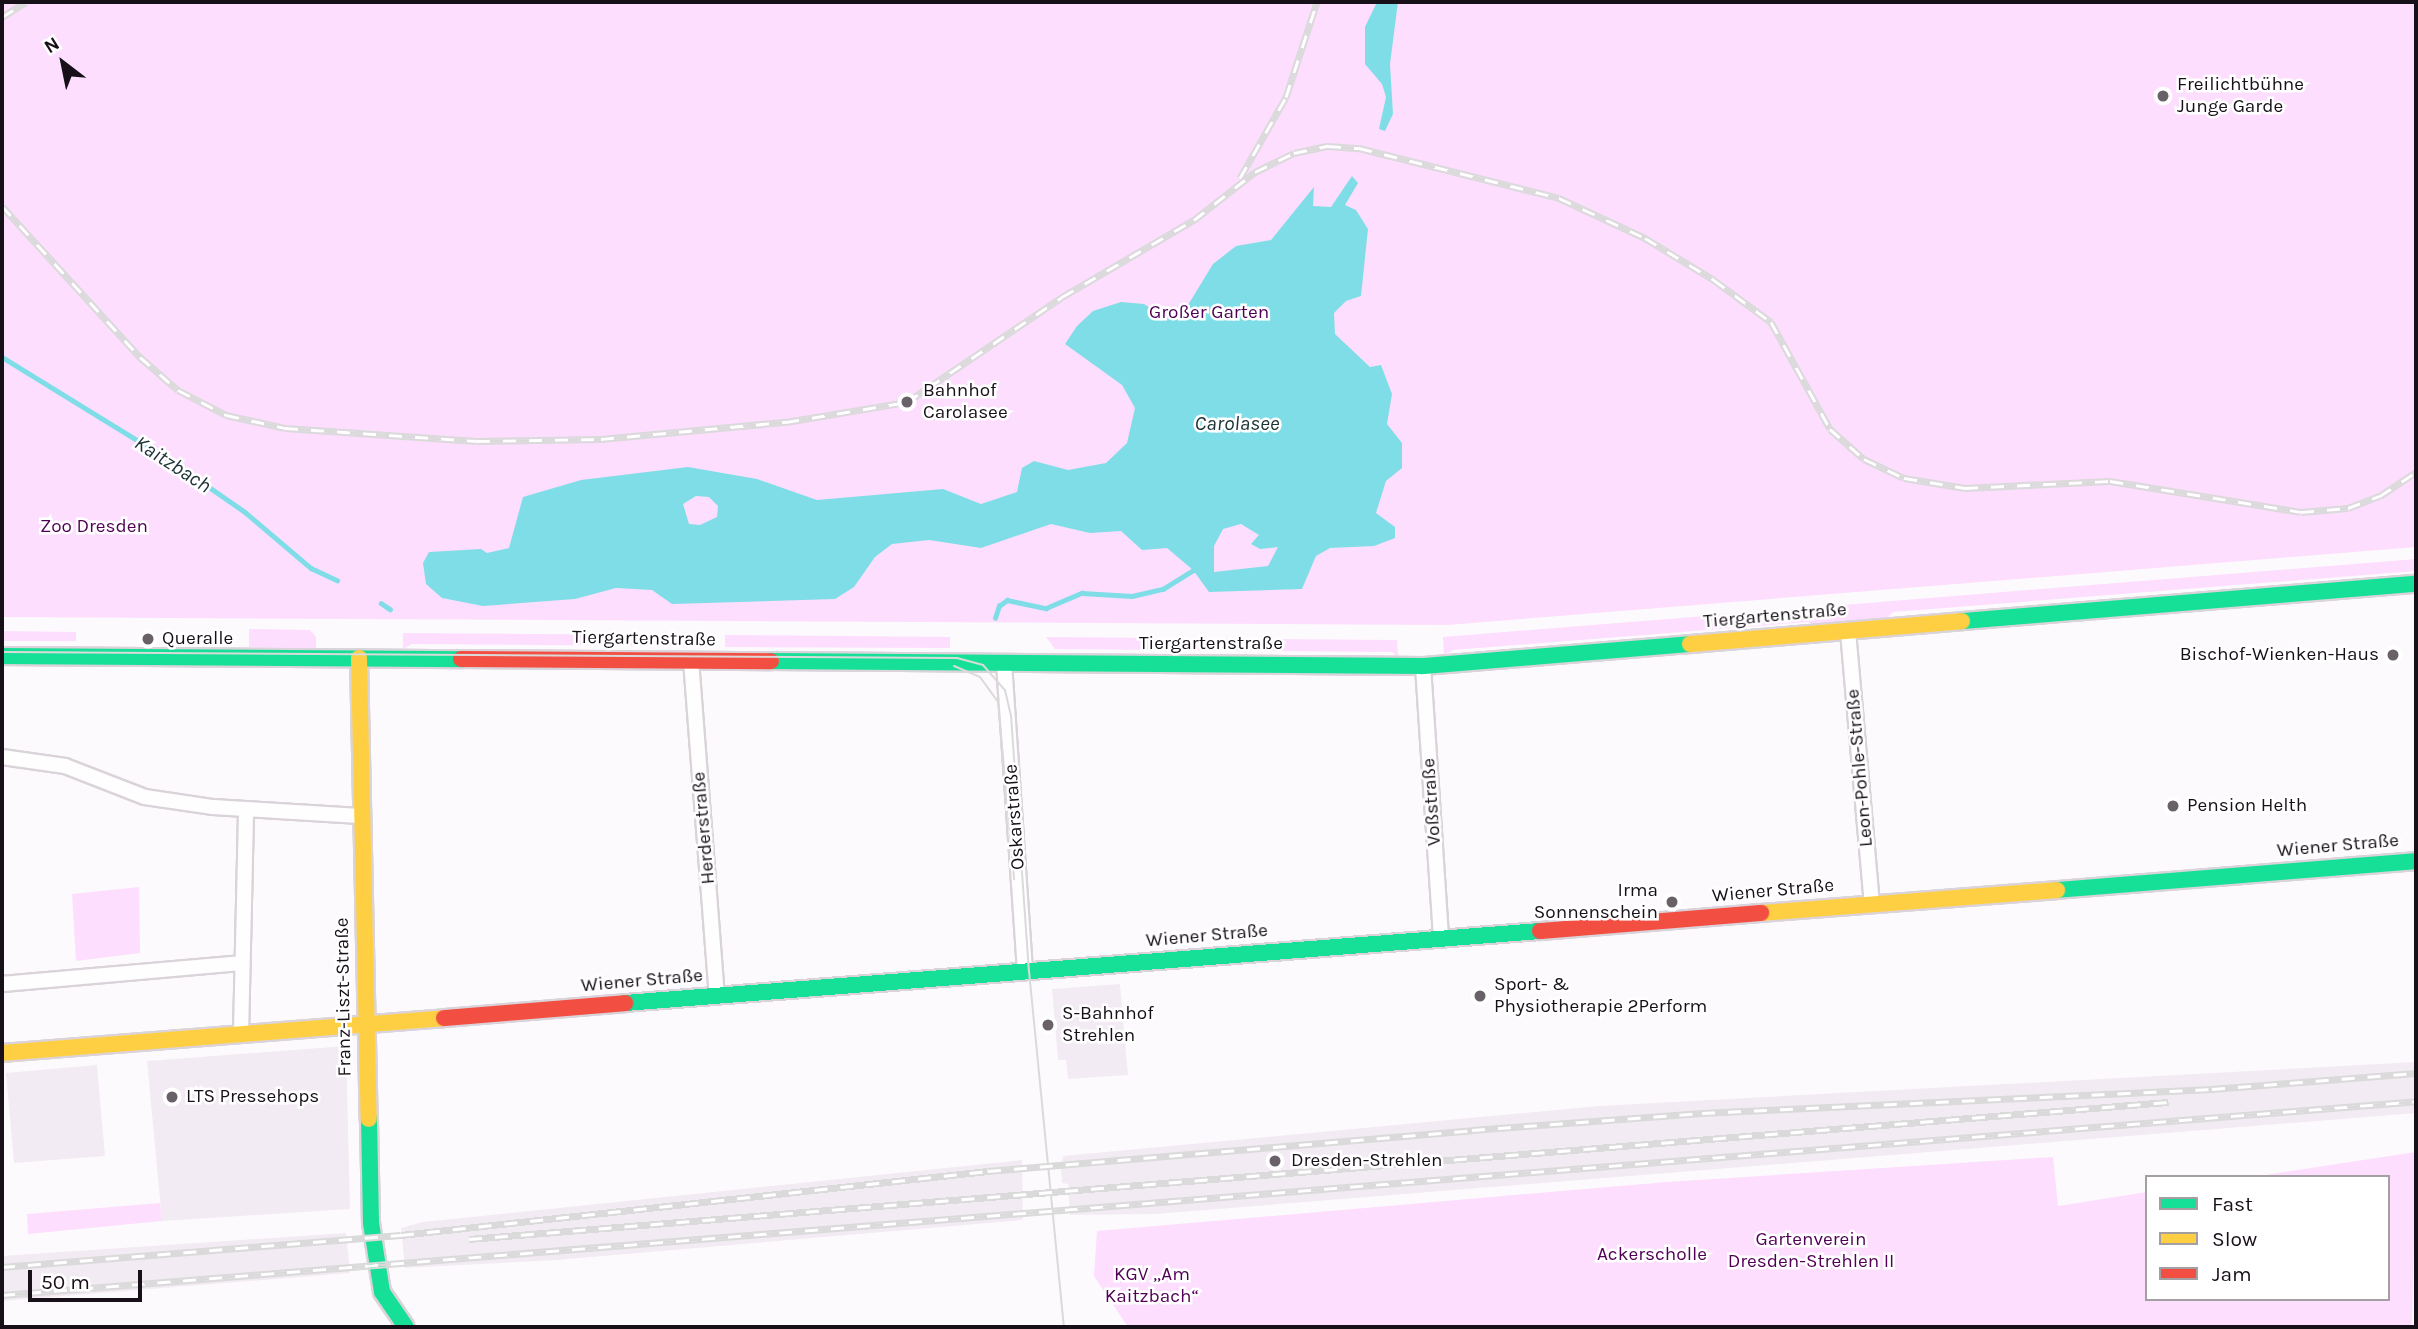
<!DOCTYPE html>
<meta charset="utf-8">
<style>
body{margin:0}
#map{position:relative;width:2418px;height:1329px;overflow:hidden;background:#fdfafd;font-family:Karla,sans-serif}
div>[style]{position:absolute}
.built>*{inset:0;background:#f3ebf3}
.green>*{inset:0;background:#fddefe}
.water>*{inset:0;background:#7fdde7}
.stream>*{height:4.5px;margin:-2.25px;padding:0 2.25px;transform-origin:2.25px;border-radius:2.25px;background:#7fdde7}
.roads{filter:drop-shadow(2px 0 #dad4da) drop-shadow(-2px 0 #dad4da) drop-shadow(0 2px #dad4da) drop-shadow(0 -2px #dad4da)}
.street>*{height:14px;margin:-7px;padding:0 7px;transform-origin:7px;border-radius:7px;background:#fffeff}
.fast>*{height:16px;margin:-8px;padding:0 8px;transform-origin:8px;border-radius:8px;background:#16e098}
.slow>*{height:16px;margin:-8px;padding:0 8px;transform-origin:8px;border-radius:8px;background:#ffcf43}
.jam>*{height:16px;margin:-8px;padding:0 8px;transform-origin:8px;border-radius:8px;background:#f24e42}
.tram>*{height:2px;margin:-1px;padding:0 1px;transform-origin:1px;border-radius:1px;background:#dadada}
.rail>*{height:7px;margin-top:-3.5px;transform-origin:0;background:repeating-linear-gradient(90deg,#fff 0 13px,#dadada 0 26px);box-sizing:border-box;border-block:2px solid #dadada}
.dots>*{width:19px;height:19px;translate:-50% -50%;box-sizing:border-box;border:4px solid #fff;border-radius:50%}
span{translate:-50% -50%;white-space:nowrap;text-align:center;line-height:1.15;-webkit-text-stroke:5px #fff;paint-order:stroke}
.poi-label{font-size:19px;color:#181018}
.left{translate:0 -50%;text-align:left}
.right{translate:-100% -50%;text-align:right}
.park-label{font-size:19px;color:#520057}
.street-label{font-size:19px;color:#181018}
.water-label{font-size:21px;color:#1c3335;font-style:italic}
.frame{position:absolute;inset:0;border:4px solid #181018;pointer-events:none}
.legend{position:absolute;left:2145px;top:1175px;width:245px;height:126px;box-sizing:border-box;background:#fff;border:2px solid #a39fa3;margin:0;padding:9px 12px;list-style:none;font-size:21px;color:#181018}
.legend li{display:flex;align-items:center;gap:14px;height:35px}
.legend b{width:35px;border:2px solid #a39fa3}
.north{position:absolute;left:28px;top:28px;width:70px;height:70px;-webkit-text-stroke:5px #fff;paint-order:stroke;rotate:328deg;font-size:19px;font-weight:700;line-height:28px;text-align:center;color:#181018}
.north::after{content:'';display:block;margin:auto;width:24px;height:32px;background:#181018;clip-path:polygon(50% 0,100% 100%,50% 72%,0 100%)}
.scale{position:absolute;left:28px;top:1270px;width:114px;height:32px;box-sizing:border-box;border:4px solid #181018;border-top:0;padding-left:9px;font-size:21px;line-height:24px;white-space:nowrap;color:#181018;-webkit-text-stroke:5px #fff;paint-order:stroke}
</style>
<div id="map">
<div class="built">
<div style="clip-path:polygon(1120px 984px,1128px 1075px,1068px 1079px,1066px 1060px,1058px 1060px,1052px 989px)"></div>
<div style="clip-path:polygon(346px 1046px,350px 1209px,162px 1221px,147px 1061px)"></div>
<div style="clip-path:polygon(2416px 1062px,2416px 1113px,1156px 1214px,1070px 1215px,1068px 1184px,1062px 1183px,1061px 1170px,1063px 1156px,1599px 1106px)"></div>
<div style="clip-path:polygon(97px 1065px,105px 1156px,14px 1163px,6px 1073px)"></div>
<div style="clip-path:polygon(1022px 1160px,1023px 1220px,556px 1260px,405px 1268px,401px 1228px,423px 1222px)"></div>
<div style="clip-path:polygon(346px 1233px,350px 1273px,2px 1301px,2px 1256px)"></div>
</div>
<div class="green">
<div style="clip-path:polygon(2px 2px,2416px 2px,2416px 547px,1447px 625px,2px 617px)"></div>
<div style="clip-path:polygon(2416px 559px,2416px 571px,1893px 612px,1886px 620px,1814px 626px,1808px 622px,1453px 650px,1444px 655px,1443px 637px)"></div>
<div style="clip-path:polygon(249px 629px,310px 630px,316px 637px,316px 649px,249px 647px)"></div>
<div style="clip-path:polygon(2px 631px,76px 632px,76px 641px,2px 641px)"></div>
<div style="clip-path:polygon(403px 633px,650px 635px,650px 646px,412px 644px,403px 649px)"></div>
<div style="clip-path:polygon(661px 635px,714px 636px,714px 647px,661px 646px)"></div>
<div style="clip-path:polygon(725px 635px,950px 637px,950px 648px,725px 647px)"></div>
<div style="clip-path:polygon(1046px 637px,1397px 640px,1398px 657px,1392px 652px,1055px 649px)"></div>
<div style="clip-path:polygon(139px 887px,140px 953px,76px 961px,72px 894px)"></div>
<div style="clip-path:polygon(2416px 1152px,2412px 1327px,1128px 1327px,1094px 1276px,1097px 1231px,1667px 1182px,2053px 1157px,2058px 1206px,2147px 1192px,2147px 1299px,2388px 1299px,2388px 1177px,2252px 1177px)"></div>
<div style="clip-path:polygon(160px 1203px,162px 1221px,28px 1234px,27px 1214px)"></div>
</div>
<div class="water">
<div style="clip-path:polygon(1377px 2px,1398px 2px,1390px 64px,1393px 114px,1385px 131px,1379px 129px,1386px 97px,1382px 84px,1365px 64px,1365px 27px)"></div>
<div style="clip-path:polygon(evenodd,1352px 176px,1358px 183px,1345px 205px,1356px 210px,1368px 229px,1361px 296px,1346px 301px,1334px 313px,1335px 334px,1370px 367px,1381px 365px,1392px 394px,1387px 424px,1402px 443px,1402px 468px,1386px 481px,1376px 513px,1395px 527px,1395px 538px,1374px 546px,1330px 548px,1316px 556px,1302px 589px,1209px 592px,1193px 570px,1167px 548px,1142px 550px,1121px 531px,1090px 533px,1051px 524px,981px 548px,929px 540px,892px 544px,875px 557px,854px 587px,835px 599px,672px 604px,652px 590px,616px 588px,575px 599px,483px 606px,442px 598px,426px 584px,423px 563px,429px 552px,481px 549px,487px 553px,509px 548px,523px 497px,581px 480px,688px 467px,757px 479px,817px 500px,943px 489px,981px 504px,1017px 492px,1022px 468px,1034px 461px,1068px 470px,1106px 463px,1127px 443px,1135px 408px,1122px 385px,1065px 344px,1077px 326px,1093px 311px,1121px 302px,1144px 304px,1158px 313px,1188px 305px,1213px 264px,1236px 246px,1271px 240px,1314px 187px,1313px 206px,1331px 207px,1352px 176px,696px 496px,709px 497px,718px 506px,717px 517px,700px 525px,689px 524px,683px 504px,696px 496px,1352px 176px,1241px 524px,1259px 535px,1251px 544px,1260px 549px,1278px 547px,1268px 566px,1214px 572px,1214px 546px,1223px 529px,1241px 524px)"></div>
</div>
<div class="stream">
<div style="left:2px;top:357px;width:204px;rotate:31.6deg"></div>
<div style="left:176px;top:464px;width:84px;rotate:34.8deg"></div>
<div style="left:245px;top:512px;width:87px;rotate:40.3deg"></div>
<div style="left:311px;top:568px;width:29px;rotate:25deg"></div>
<div style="left:381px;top:603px;width:11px;rotate:34deg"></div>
<div style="left:995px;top:618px;width:13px;rotate:-72deg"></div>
<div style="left:999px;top:606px;width:10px;rotate:-37deg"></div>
<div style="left:1007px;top:600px;width:40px;rotate:12deg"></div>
<div style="left:1046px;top:608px;width:39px;rotate:-23deg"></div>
<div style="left:1082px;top:593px;width:50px;rotate:3.4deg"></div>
<div style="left:1132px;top:596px;width:32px;rotate:-13deg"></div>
<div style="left:1163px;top:589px;width:36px;rotate:-32deg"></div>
<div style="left:1084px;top:1327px;width:3px"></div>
</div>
<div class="roads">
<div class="street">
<div style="left:1848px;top:631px;width:274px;rotate:85deg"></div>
<div style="left:691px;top:660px;width:337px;rotate:85.6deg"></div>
<div style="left:1004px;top:663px;width:310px;rotate:86.1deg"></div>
<div style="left:1423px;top:666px;width:273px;rotate:86.2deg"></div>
<div style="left:2px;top:757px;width:64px;rotate:8.1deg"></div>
<div style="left:65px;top:766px;width:86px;rotate:21.2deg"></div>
<div style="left:145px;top:797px;width:69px;rotate:8.4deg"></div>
<div style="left:213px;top:807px;width:147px;rotate:3.5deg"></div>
<div style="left:2px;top:984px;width:241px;rotate:-5deg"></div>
<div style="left:241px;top:1034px;width:225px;rotate:-88.7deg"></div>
</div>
<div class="fast">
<div style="left:1962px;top:621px;width:456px;rotate:-4.7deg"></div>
<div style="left:2px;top:656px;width:459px;rotate:0.4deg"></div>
<div style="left:771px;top:661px;width:652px;rotate:0.44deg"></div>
<div style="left:1423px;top:666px;width:268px;rotate:-4.7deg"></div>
<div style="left:2057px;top:890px;width:360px;rotate:-4.6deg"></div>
<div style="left:625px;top:1003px;width:918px;rotate:-4.5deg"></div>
<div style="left:369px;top:1119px;width:104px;rotate:88.9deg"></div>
<div style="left:371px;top:1223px;width:70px;rotate:80.9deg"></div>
<div style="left:382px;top:1292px;width:42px;rotate:55.6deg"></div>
</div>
<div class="slow">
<div style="left:1690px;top:644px;width:273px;rotate:-4.8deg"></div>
<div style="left:359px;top:658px;width:461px;rotate:88.8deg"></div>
<div style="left:1761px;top:913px;width:297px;rotate:-4.4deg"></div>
<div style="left:2px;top:1053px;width:443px;rotate:-4.5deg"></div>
</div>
<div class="jam">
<div style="left:461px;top:659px;width:310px;rotate:0.4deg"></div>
<div style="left:1540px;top:931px;width:222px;rotate:-4.7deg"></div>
<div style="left:444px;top:1018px;width:182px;rotate:-4.7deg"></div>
</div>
</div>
<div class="tram">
<div style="left:2px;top:652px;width:955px;rotate:0.36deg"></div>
<div style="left:957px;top:658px;width:27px;rotate:15deg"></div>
<div style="left:983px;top:665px;width:33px;rotate:49deg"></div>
<div style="left:1005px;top:690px;width:26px;rotate:77deg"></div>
<div style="left:1011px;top:715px;width:257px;rotate:86deg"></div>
<div style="left:1029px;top:971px;width:358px;rotate:84.4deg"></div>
<div style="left:954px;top:666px;width:28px;rotate:23deg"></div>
<div style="left:980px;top:677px;width:31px;rotate:54deg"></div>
<div style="left:998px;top:702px;width:178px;rotate:84.8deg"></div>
</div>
<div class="rail">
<div style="left:2px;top:17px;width:28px;rotate:-32deg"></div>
<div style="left:1240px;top:178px;width:93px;rotate:-60.4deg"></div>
<div style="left:1286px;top:97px;width:100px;rotate:-71.9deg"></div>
<div style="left:2px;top:206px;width:205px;rotate:47.6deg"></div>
<div style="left:140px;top:357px;width:50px;rotate:41deg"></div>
<div style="left:178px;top:390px;width:54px;rotate:27.5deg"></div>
<div style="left:226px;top:415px;width:60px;rotate:12.4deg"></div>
<div style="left:285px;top:428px;width:192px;rotate:3.9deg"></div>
<div style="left:477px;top:441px;width:124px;rotate:-0.9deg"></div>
<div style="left:601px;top:439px;width:186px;rotate:-5.3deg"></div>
<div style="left:786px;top:422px;width:123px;rotate:-9.4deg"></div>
<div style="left:907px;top:402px;width:187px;rotate:-34.1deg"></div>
<div style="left:1062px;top:297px;width:153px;rotate:-30.3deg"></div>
<div style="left:1194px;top:220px;width:78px;rotate:-38.2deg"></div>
<div style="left:1255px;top:172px;width:43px;rotate:-26deg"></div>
<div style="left:1294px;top:153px;width:35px;rotate:-12deg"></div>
<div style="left:1328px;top:146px;width:31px;rotate:4deg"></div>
<div style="left:1359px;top:148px;width:206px;rotate:14deg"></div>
<div style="left:1559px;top:198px;width:95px;rotate:24.9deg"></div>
<div style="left:1645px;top:238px;width:81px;rotate:31.3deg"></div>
<div style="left:1714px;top:280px;width:71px;rotate:36.4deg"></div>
<div style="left:1771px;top:322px;width:122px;rotate:61.1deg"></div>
<div style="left:1830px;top:429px;width:45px;rotate:41.4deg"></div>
<div style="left:1864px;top:459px;width:44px;rotate:25.4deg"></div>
<div style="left:1904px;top:478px;width:62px;rotate:9.3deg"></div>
<div style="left:1965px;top:488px;width:145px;rotate:-2.8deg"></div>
<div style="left:2110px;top:481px;width:193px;rotate:9.2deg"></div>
<div style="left:2301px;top:512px;width:47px;rotate:-4.9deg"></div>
<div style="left:2348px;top:508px;width:34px;rotate:-21deg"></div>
<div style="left:2380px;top:496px;width:43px;rotate:-33.7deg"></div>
<div style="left:469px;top:1239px;width:1705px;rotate:-4.61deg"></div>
<div style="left:2px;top:1267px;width:400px;rotate:-4.6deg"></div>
<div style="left:401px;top:1235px;width:590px;rotate:-6.22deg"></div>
<div style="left:988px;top:1171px;width:486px;rotate:-4.8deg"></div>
<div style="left:1472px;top:1130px;width:231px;rotate:-4.2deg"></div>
<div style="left:1702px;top:1113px;width:511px;rotate:-2.69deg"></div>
<div style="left:2212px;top:1089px;width:205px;rotate:-4.5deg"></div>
<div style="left:2px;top:1295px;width:2422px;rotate:-4.59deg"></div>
</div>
<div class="dots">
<div style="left:2163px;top:96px;background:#686268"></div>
<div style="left:907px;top:402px;background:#686268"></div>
<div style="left:148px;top:639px;background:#686268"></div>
<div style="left:2393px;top:655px;background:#686268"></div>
<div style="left:2173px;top:806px;background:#686268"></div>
<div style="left:1672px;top:902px;background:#686268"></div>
<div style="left:1480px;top:996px;background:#686268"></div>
<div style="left:1048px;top:1025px;background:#686268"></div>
<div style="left:172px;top:1097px;background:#686268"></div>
<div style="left:1275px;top:1161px;background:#686268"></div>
</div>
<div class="poi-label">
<span class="left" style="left:2177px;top:96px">Freilichtbühne<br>Junge Garde</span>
<span class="left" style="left:923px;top:402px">Bahnhof<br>Carolasee</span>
<span class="left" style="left:162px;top:639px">Queralle</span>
<span class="right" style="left:2379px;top:655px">Bischof-Wienken-Haus</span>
<span class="left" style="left:2187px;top:806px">Pension Helth</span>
<span class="right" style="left:1658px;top:902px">Irma<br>Sonnenschein</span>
<span class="left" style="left:1494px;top:996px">Sport- &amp;<br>Physiotherapie 2Perform</span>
<span class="left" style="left:1062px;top:1025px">S-Bahnhof<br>Strehlen</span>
<span class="left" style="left:186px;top:1097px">LTS Pressehops</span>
<span class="left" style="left:1291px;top:1161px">Dresden-Strehlen</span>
</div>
<div class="park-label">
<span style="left:1209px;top:313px">Großer Garten</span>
<span style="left:94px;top:527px">Zoo Dresden</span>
<span style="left:1811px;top:1251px">Gartenverein<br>Dresden-Strehlen II</span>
<span style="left:1652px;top:1255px">Ackerscholle</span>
<span style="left:1152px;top:1286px">KGV „Am<br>Kaitzbach“</span>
</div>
<div class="street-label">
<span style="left:1775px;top:616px;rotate:-5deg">Tiergartenstraße</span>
<span style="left:644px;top:639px;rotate:1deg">Tiergartenstraße</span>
<span style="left:1211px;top:644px">Tiergartenstraße</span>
<span style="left:1860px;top:768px;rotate:-95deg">Leon-Pohle-Straße</span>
<span style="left:1432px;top:802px;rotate:-94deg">Voßstraße</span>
<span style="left:1015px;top:817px;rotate:-94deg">Oskarstraße</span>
<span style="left:704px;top:828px;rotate:-95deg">Herderstraße</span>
<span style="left:2338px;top:846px;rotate:-5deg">Wiener Straße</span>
<span style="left:1773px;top:891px;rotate:-5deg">Wiener Straße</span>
<span style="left:1207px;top:936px;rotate:-5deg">Wiener Straße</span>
<span style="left:642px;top:981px;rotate:-5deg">Wiener Straße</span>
<span style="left:344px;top:997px;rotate:-91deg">Franz-Liszt-Straße</span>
</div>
<div class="water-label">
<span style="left:1237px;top:423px">Carolasee</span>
<span style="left:173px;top:464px;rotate:33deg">Kaitzbach</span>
</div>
<div class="frame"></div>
<ul class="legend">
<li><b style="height:9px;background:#16e098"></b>Fast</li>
<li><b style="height:9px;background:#ffcf43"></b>Slow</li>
<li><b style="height:9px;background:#f24e42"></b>Jam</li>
</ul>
<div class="north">N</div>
<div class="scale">50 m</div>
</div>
